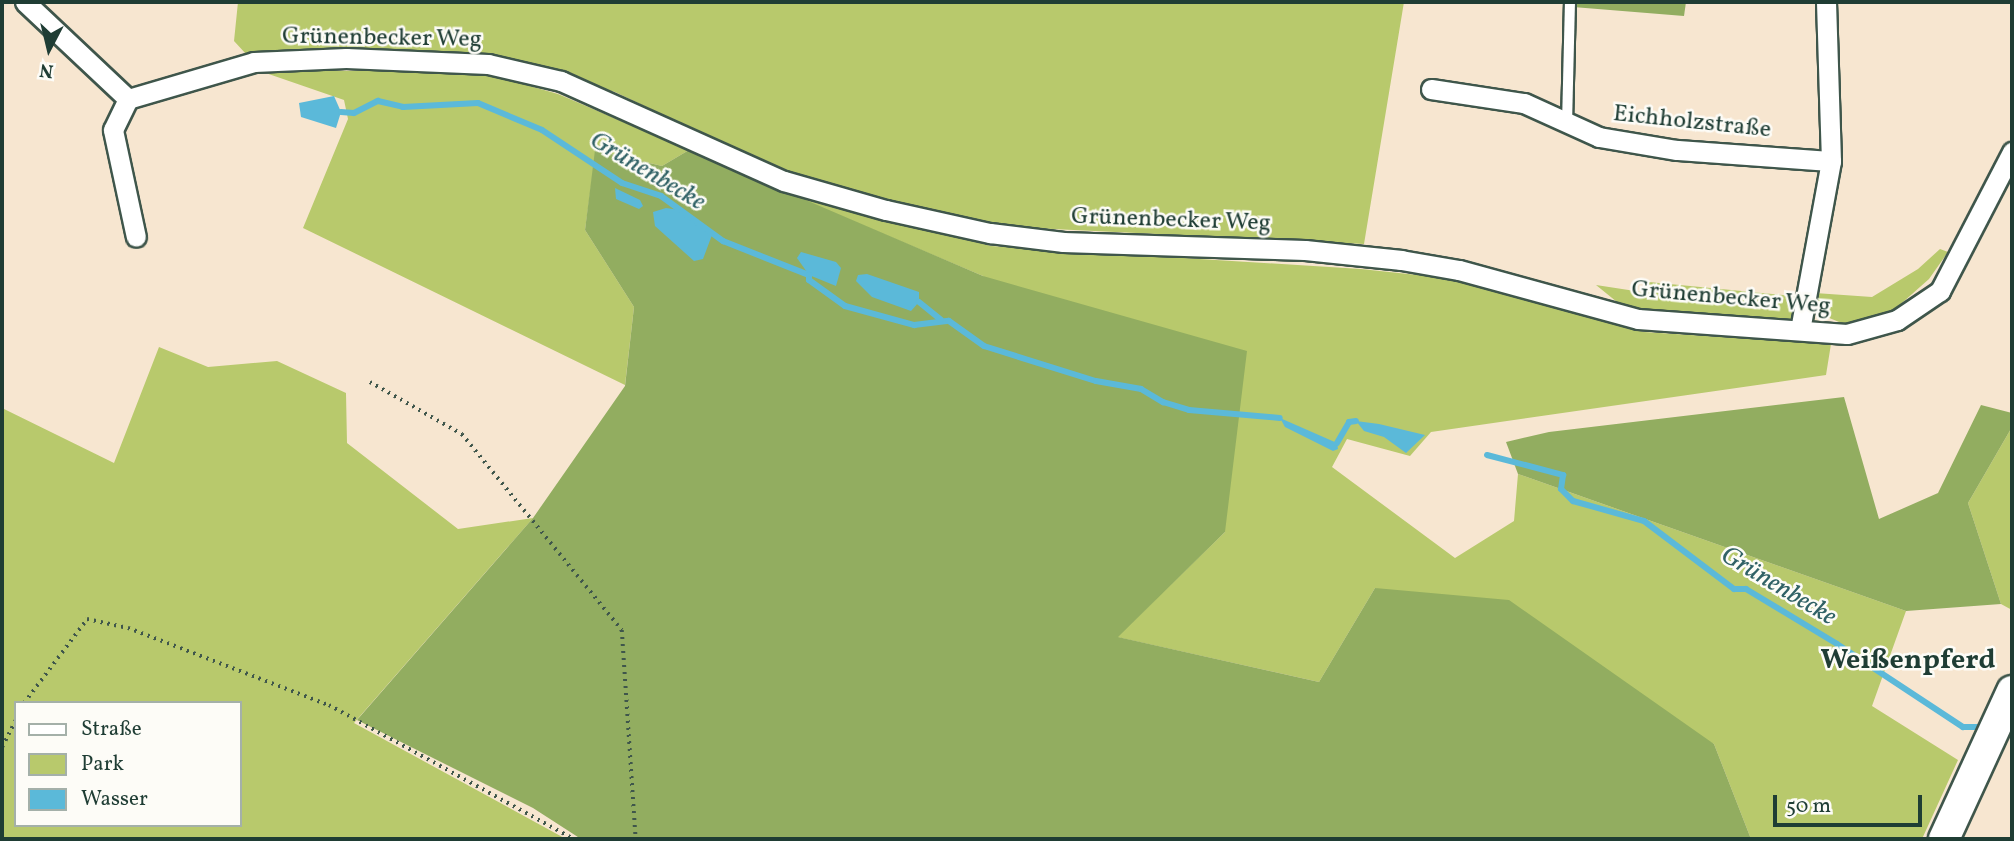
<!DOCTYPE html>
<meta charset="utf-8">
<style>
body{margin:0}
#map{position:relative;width:2014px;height:841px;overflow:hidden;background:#f7e6d0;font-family:Vollkorn,serif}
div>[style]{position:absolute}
.green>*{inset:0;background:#b8c96c}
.forest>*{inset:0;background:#92ad60}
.water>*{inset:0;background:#5bb9d9}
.stream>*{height:6px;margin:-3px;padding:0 3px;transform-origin:3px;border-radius:3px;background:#5bb9d9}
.path>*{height:3.5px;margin-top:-1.75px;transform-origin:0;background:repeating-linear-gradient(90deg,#3f564b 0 2px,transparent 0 7px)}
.roads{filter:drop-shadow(2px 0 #3f564b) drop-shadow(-2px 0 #3f564b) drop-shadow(0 2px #3f564b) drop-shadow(0 -2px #3f564b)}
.lane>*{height:10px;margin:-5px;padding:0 5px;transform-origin:5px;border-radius:5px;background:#fff}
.street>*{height:19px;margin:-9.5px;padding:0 9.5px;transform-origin:9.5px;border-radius:9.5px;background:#fff}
.primary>*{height:30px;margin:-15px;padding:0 15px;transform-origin:15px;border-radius:15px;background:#fff}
span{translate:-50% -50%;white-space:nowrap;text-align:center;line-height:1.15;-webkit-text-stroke:5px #fdfcf7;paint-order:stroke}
.street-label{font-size:24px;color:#1f3d34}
.water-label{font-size:26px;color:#316266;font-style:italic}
.quarter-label{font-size:28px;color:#1f3d34;font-weight:700}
.frame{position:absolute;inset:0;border:4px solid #1f3d34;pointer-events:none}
.legend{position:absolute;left:14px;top:701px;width:228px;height:126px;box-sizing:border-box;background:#fdfcf7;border:2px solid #a4b0a9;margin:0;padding:9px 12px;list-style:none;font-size:21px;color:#1f3d34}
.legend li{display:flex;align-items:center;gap:14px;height:35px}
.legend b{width:35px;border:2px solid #a4b0a9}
.north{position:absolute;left:14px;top:14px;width:70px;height:70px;-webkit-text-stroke:5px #fdfcf7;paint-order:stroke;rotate:187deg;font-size:19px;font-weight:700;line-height:28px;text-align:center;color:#1f3d34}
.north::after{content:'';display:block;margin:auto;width:24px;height:32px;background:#1f3d34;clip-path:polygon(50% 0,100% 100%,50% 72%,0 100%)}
.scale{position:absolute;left:1773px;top:795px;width:149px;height:32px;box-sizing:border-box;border:4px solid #1f3d34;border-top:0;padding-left:9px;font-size:21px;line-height:24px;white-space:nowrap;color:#1f3d34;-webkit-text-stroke:5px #fdfcf7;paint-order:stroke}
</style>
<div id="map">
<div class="green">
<div style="clip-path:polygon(238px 2px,1404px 2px,1364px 244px,992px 226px,789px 175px,615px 92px,484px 54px,359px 49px,246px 54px,234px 41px)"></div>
<div style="clip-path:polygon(257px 70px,481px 72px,558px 94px,689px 150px,662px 166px,596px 150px,585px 230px,634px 307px,625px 385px,303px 228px,348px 119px,344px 100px)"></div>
<div style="clip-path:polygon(779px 190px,991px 246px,1361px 269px,1455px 279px,1644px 332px,1831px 344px,1826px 375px,1431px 432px,1410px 456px,1347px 439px,1332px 467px,1455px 558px,1514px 521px,1518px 474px,1906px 611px,1872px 706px,1958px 760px,1922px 839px,1751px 839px,1714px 744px,1375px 588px,1319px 682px,1117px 637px,1225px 532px,983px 276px)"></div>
<div style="clip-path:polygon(1940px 249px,1948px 252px,1929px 279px,1894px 310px,1844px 324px,1822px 315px,1815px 293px,1872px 297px,1918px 269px)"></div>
<div style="clip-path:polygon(1649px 282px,1803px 297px,1800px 325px,1638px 319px,1596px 285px,1648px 293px)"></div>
<div style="clip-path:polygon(evenodd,159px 347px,208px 367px,277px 361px,346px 393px,347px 443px,458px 529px,533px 518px,354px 723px,566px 839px,2px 839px,2px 408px,114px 463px,159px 347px,16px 703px,240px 703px,240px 825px,16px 825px,16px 703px)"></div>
<div style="clip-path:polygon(2012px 427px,2012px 610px,2001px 604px,1968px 503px)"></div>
</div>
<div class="forest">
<div style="clip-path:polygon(1572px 2px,1686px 2px,1684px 16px,1573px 7px)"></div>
<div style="clip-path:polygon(595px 150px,662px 166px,689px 150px,983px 276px,1247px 351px,1225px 532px,1118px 637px,1319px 682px,1375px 588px,1509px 600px,1714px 744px,1751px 839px,581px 839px,533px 808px,357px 720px,533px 518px,625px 386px,634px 307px,585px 230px)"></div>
<div style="clip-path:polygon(1844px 397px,1879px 519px,1938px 493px,1981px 405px,2012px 413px,2012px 427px,1968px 503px,2001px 604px,1906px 611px,1518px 474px,1506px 442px,1549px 432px)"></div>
</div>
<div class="water">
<div style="clip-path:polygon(334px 96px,341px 112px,336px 128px,301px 117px,299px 103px)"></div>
<div style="clip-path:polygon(615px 188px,640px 200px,643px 206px,639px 209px,616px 199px)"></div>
<div style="clip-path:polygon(666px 208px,680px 210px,712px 235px,703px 259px,694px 261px,655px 226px,653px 212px)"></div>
<div style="clip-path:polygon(801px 252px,836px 262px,841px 268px,836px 286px,809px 275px,797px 258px)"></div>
<div style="clip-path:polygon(867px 274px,919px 292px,919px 302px,911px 311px,872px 297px,856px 281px,858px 275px)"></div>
<div style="clip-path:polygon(1280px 418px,1337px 443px,1338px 449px,1333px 451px,1285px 427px)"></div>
<div style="clip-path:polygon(1356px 421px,1379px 424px,1425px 435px,1406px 453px,1384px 437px,1364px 431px)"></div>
</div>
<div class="stream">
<div style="left:341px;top:112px;width:13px;rotate:4deg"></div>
<div style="left:354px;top:113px;width:27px;rotate:-27deg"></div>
<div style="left:378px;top:101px;width:26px;rotate:13deg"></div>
<div style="left:403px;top:107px;width:75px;rotate:-3.1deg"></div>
<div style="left:478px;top:103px;width:69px;rotate:22.9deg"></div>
<div style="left:542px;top:130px;width:96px;rotate:33.5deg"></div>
<div style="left:622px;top:183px;width:41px;rotate:18.4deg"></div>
<div style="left:661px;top:196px;width:77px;rotate:36deg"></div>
<div style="left:723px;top:241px;width:92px;rotate:21.6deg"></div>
<div style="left:809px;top:275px;width:5px;rotate:90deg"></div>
<div style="left:809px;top:280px;width:44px;rotate:35.8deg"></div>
<div style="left:845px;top:306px;width:72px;rotate:15.4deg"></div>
<div style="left:914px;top:325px;width:35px;rotate:-7deg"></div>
<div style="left:949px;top:321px;width:43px;rotate:35.5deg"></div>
<div style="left:984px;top:346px;width:117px;rotate:17.4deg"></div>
<div style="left:1096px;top:381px;width:46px;rotate:10.1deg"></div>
<div style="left:1141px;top:389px;width:26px;rotate:31deg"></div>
<div style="left:1163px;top:402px;width:27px;rotate:17deg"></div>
<div style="left:1189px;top:410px;width:91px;rotate:5deg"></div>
<div style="left:919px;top:302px;width:28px;rotate:39deg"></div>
<div style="left:1337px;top:443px;width:24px;rotate:-60deg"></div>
<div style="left:1349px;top:422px;width:7px;rotate:-8deg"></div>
<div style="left:1487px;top:455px;width:79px;rotate:14.7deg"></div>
<div style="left:1563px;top:475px;width:14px;rotate:98deg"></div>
<div style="left:1561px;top:489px;width:17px;rotate:45deg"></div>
<div style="left:1573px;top:501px;width:74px;rotate:15.7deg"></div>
<div style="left:1644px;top:521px;width:113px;rotate:37.1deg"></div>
<div style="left:1734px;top:589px;width:12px"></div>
<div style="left:1746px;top:589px;width:106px;rotate:31.1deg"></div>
<div style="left:1837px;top:644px;width:151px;rotate:33.4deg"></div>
<div style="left:1963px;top:727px;width:17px"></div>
</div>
<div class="path">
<div style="left:370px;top:382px;width:106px;rotate:29.5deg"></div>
<div style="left:462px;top:434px;width:253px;rotate:50.8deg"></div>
<div style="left:622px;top:630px;width:209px;rotate:86.2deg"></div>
<div style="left:24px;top:703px;width:105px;rotate:-53.1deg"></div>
<div style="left:87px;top:619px;width:42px;rotate:12.4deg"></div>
<div style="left:128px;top:628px;width:215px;rotate:21deg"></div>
<div style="left:329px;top:705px;width:279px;rotate:28.7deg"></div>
<div style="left:2px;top:747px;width:31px;rotate:-63deg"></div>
</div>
<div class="roads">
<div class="lane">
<div style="left:1567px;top:124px;width:122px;rotate:-88.6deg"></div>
</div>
<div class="street">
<div style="left:25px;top:2px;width:141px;rotate:43.3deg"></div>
<div style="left:128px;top:99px;width:131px;rotate:-16.4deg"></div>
<div style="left:254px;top:62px;width:92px;rotate:-2.5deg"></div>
<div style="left:346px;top:58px;width:142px;rotate:2.4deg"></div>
<div style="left:488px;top:64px;width:75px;rotate:13.1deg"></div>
<div style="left:561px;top:81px;width:244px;rotate:24.2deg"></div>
<div style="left:784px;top:181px;width:106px;rotate:15.9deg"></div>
<div style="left:886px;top:210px;width:107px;rotate:12.5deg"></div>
<div style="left:990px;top:233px;width:74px;rotate:7deg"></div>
<div style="left:1063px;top:242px;width:242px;rotate:1.9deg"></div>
<div style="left:1305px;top:250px;width:97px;rotate:5.9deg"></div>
<div style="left:1401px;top:260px;width:59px;rotate:9.8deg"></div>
<div style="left:1459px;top:270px;width:186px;rotate:15.3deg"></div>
<div style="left:1638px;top:319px;width:28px;rotate:4deg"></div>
<div style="left:1666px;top:321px;width:181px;rotate:4.1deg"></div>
<div style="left:1847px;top:334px;width:52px;rotate:-15.6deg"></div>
<div style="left:1897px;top:320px;width:52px;rotate:-34deg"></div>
<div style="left:1940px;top:291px;width:157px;rotate:-62.6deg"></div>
<div style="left:1431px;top:89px;width:94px;rotate:8.6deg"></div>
<div style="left:1524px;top:103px;width:82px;rotate:24.4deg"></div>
<div style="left:1599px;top:137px;width:79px;rotate:9.5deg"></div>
<div style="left:1677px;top:150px;width:154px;rotate:4.1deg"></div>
<div style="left:128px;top:99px;width:34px;rotate:116deg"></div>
<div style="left:113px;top:130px;width:109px;rotate:77.9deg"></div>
<div style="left:1800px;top:330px;width:172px;rotate:-79.6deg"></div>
<div style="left:1831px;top:161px;width:159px;rotate:-91.8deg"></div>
</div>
<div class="primary">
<div style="left:1944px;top:839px;width:163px;rotate:-65.3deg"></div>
</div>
</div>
<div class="street-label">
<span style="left:382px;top:39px;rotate:1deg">Grünenbecker Weg</span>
<span style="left:1692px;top:123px;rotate:6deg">Eichholzstraße</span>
<span style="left:1171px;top:221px;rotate:2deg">Grünenbecker Weg</span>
<span style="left:1731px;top:299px;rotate:5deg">Grünenbecker Weg</span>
</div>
<div class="water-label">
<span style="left:647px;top:172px;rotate:31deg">Grünenbecke</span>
<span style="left:1778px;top:587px;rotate:31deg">Grünenbecke</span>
</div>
<div class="quarter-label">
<span style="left:1908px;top:661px">Weißenpferd</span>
</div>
<div class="frame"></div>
<ul class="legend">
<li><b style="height:9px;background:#fff"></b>Straße</li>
<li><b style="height:19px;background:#b8c96c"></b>Park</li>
<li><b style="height:19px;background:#5bb9d9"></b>Wasser</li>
</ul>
<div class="north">N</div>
<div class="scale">50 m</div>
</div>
